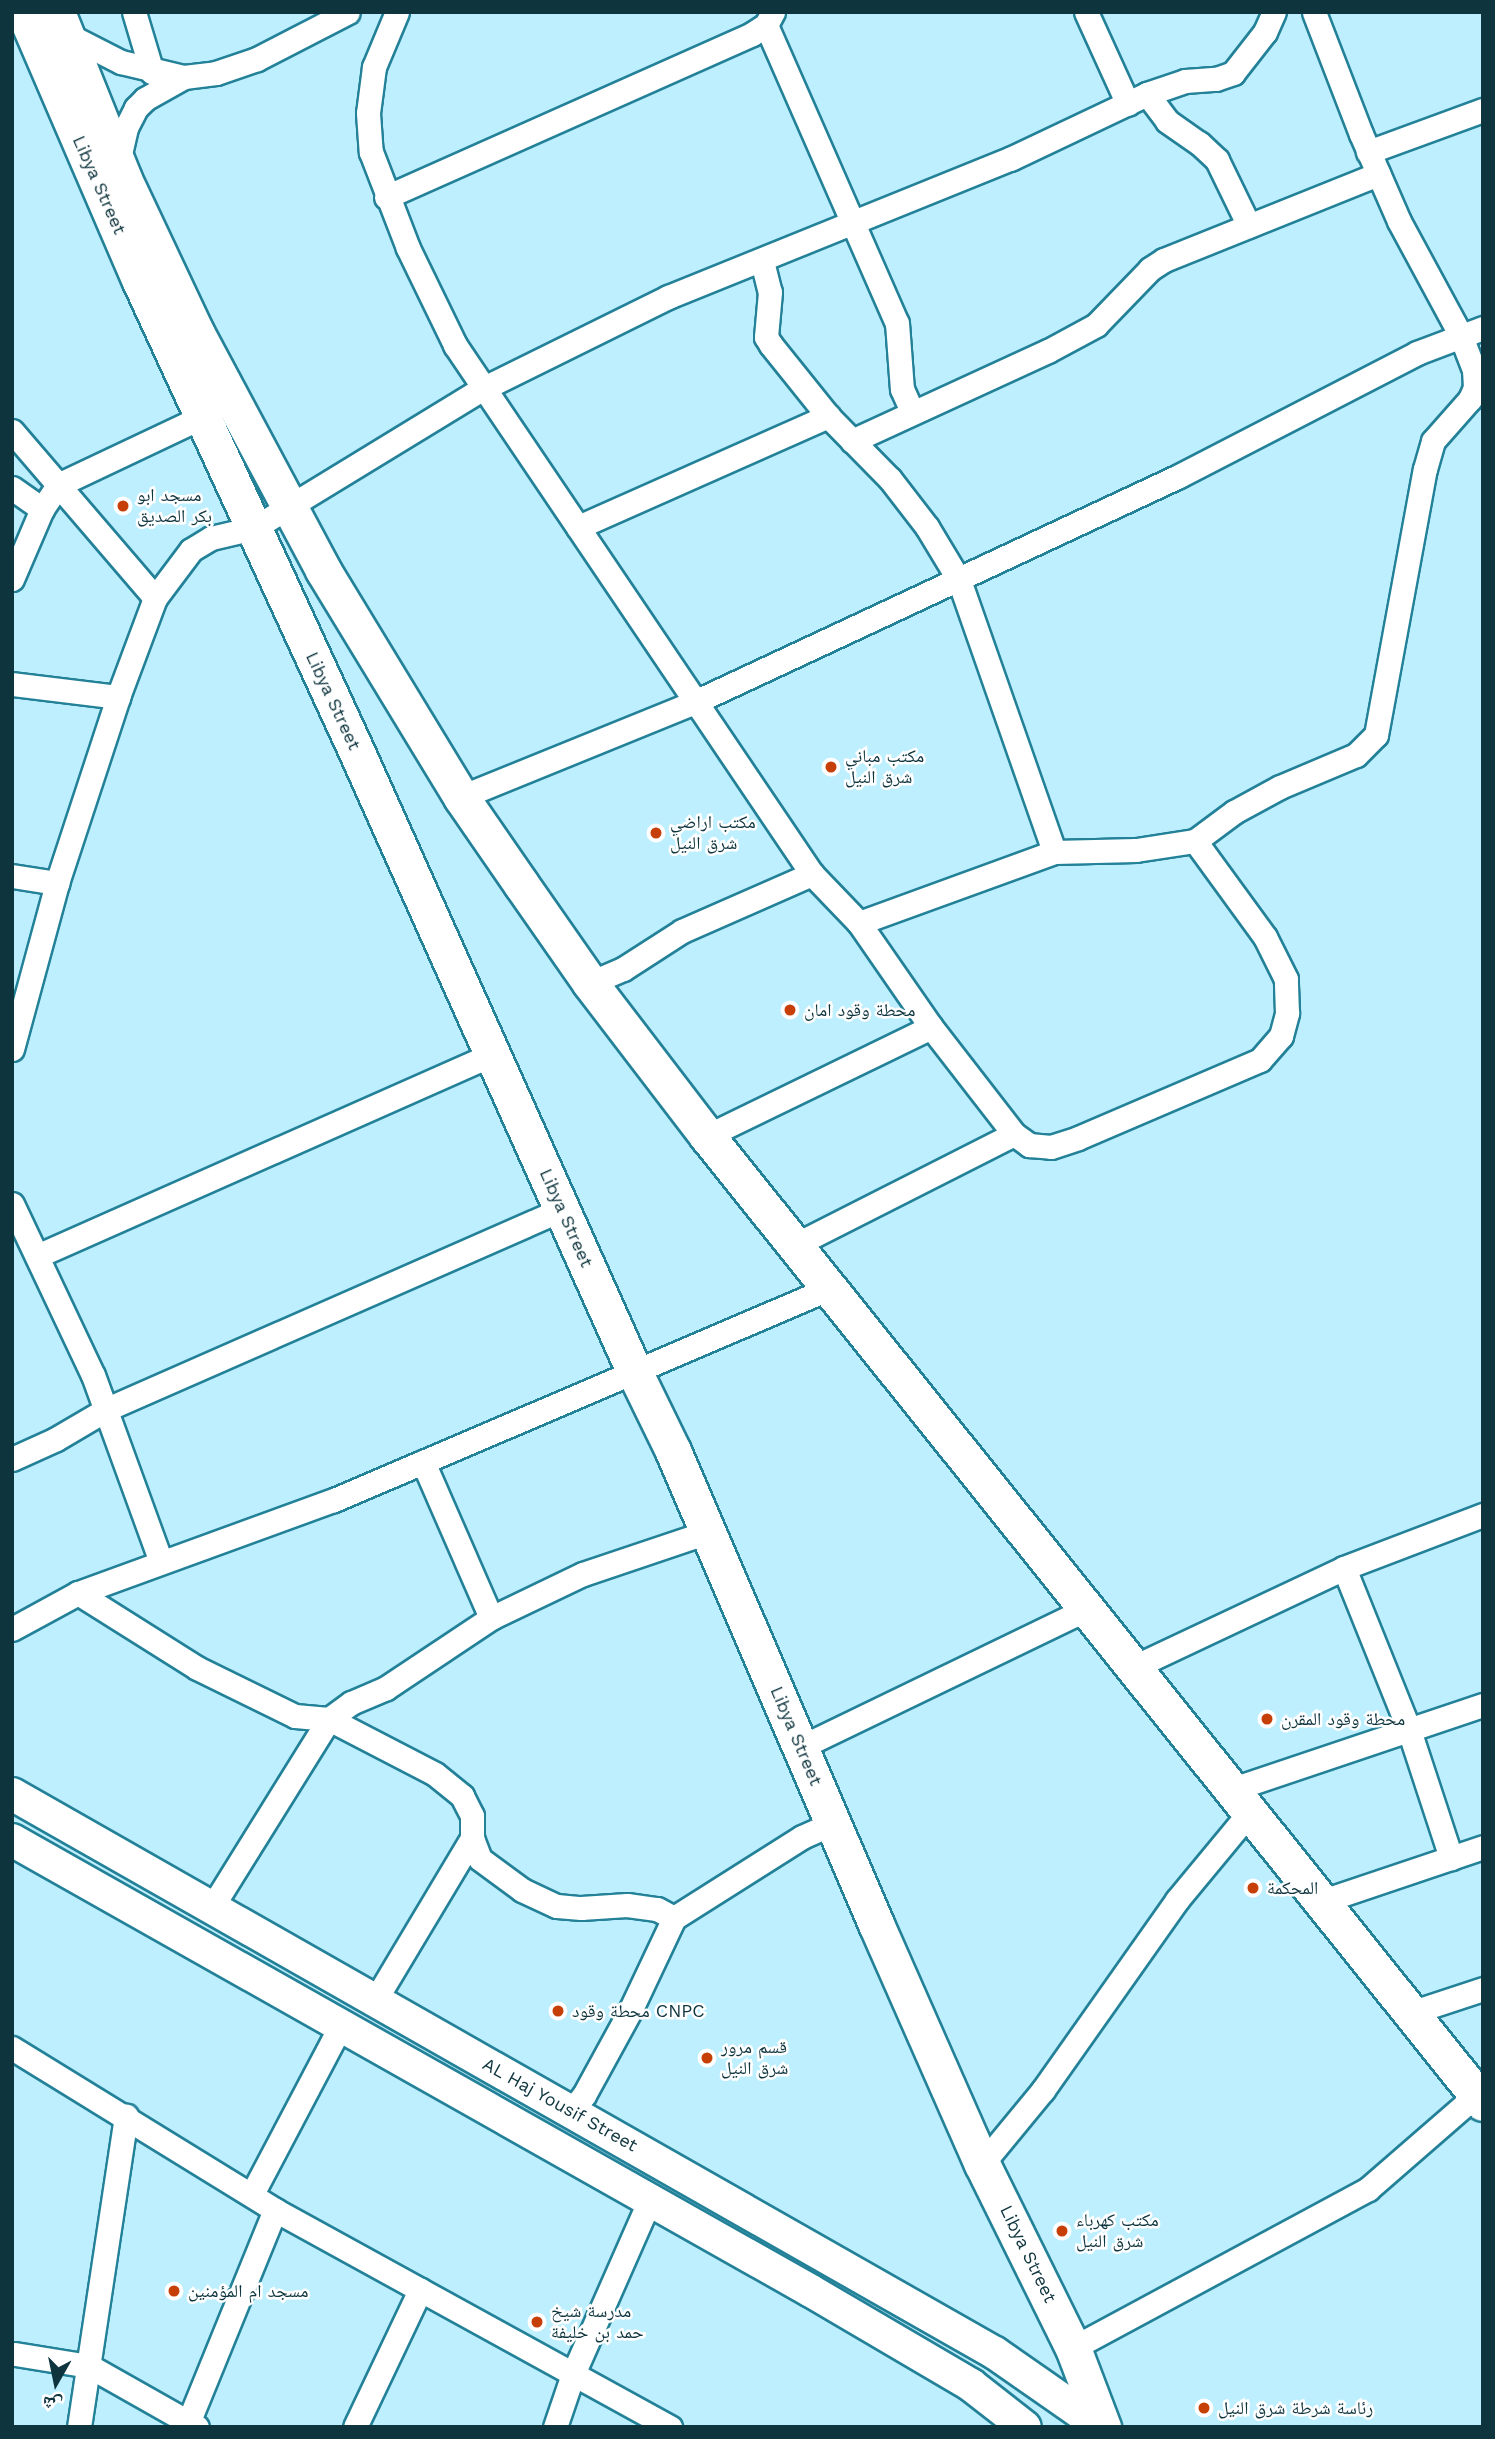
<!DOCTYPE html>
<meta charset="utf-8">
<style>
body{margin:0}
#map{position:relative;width:1495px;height:2439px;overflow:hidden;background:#beeffe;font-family:"Work Sans","Noto Naskh Arabic",sans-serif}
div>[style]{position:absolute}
.roads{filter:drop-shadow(2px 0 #238198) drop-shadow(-2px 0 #238198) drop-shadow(0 2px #238198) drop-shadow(0 -2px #238198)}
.minor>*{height:23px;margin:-11.5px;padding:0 11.5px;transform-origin:11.5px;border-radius:11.5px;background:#fff}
.secondary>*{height:32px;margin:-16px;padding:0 16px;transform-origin:16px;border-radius:16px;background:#fff}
.primary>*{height:35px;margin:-17.5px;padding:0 17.5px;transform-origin:17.5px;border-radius:17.5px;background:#fff}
.dots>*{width:19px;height:19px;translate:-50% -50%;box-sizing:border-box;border:4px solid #fff;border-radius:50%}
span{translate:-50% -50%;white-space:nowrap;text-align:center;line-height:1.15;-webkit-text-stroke:5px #fff;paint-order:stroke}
.street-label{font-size:18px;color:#0e343e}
.poi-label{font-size:18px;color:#0e343e}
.left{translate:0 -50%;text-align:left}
.frame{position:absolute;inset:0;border:14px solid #0e343e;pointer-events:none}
.north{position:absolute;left:21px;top:2348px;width:70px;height:70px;-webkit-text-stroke:5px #fff;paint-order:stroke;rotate:189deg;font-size:19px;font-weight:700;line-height:28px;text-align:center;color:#0e343e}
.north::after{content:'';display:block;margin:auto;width:24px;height:32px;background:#0e343e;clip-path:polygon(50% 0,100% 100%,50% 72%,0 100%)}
</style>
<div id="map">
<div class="roads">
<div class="minor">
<div style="left:134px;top:12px;width:63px;rotate:73.3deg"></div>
<div style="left:397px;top:12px;width:60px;rotate:112.7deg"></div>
<div style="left:374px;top:67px;width:46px;rotate:97.4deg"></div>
<div style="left:368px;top:113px;width:39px;rotate:86deg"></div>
<div style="left:371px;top:152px;width:103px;rotate:68.9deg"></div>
<div style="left:408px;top:248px;width:108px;rotate:64.1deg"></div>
<div style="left:455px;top:345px;width:638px;rotate:55.99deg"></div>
<div style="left:812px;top:874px;width:68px;rotate:46.2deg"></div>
<div style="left:859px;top:923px;width:126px;rotate:55.3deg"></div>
<div style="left:931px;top:1027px;width:135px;rotate:52.2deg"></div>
<div style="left:1014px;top:1134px;width:246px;rotate:153.1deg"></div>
<div style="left:1086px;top:12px;width:101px;rotate:65.5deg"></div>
<div style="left:766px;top:25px;width:326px;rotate:66.3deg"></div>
<div style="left:897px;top:323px;width:66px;rotate:85.7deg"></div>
<div style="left:902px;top:389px;width:24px;rotate:66deg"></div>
<div style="left:66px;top:34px;width:62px;rotate:27deg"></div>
<div style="left:121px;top:62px;width:65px;rotate:13.4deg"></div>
<div style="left:184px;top:77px;width:45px;rotate:150.6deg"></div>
<div style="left:145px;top:99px;width:13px;rotate:135deg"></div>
<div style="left:136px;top:108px;width:22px;rotate:117deg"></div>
<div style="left:126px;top:128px;width:37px;rotate:103deg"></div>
<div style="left:184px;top:77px;width:32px;rotate:-7deg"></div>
<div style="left:216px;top:73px;width:43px;rotate:-18.9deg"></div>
<div style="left:257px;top:59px;width:102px;rotate:-27.3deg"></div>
<div style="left:1147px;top:94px;width:34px;rotate:53deg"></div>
<div style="left:1167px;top:121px;width:39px;rotate:35deg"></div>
<div style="left:1199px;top:143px;width:25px;rotate:43deg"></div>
<div style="left:1217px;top:160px;width:73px;rotate:64.1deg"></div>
<div style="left:1368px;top:152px;width:122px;rotate:-20.1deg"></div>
<div style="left:386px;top:197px;width:401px;rotate:-24deg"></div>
<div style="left:752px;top:34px;width:17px;rotate:-33deg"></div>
<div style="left:766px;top:25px;width:15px;rotate:-62deg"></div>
<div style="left:762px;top:261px;width:32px;rotate:76deg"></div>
<div style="left:770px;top:292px;width:45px;rotate:95.1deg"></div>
<div style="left:766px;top:337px;width:9px;rotate:58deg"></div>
<div style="left:771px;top:345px;width:91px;rotate:51.2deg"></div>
<div style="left:828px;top:416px;width:88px;rotate:45.5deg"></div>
<div style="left:890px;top:479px;width:61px;rotate:52.4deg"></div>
<div style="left:927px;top:527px;width:62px;rotate:58.9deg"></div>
<div style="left:959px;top:580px;width:288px;rotate:70.7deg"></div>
<div style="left:12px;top:431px;width:220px;rotate:49.4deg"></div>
<div style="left:852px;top:441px;width:216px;rotate:-24.7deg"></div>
<div style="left:1048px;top:351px;width:55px;rotate:-28.4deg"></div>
<div style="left:1096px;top:325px;width:78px;rotate:-46deg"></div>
<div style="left:1150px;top:269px;width:17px;rotate:-33deg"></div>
<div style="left:1164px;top:260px;width:231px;rotate:-21.9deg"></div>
<div style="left:12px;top:488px;width:37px;rotate:35deg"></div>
<div style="left:578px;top:527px;width:274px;rotate:-23.9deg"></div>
<div style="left:12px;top:579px;width:76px;rotate:-66.8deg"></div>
<div style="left:42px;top:509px;width:29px;rotate:-56deg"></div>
<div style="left:58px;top:485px;width:161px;rotate:-25.3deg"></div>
<div style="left:12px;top:684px;width:107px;rotate:7deg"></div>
<div style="left:461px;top:797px;width:255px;rotate:-22.1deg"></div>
<div style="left:697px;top:701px;width:532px;rotate:-25.02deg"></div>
<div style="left:1179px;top:476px;width:268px;rotate:-27.3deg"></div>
<div style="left:1417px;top:353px;width:71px;rotate:-20.7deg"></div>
<div style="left:12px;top:876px;width:46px;rotate:8.8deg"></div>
<div style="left:859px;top:923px;width:208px;rotate:-20deg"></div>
<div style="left:1054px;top:852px;width:82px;rotate:-1.4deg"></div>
<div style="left:1136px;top:850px;width:60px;rotate:-8.7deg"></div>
<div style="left:1195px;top:841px;width:49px;rotate:-36.6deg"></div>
<div style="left:1234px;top:812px;width:52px;rotate:-28.5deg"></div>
<div style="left:1280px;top:787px;width:82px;rotate:-22.8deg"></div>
<div style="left:1356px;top:755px;width:28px;rotate:-45deg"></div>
<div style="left:1376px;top:735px;width:270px;rotate:-79.6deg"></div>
<div style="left:1425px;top:469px;width:29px;rotate:-74deg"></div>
<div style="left:1433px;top:441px;width:56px;rotate:-48.6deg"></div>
<div style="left:1470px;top:399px;width:12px;rotate:-66deg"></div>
<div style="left:1475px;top:388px;width:18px;rotate:-93deg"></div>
<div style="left:1474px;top:370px;width:39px;rotate:-111deg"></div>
<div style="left:1460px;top:334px;width:128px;rotate:-118.4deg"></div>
<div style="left:1399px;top:221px;width:95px;rotate:-113.6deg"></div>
<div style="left:1361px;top:134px;width:131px;rotate:-111.1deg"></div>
<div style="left:590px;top:983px;width:36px;rotate:-23deg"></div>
<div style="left:623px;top:969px;width:70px;rotate:-32.8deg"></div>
<div style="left:682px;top:931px;width:142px;rotate:-23.7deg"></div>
<div style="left:12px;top:1049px;width:172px;rotate:-74.8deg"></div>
<div style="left:57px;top:883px;width:196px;rotate:-71.8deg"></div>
<div style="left:118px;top:697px;width:106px;rotate:-69.5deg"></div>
<div style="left:155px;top:598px;width:60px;rotate:-53.1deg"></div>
<div style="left:191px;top:550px;width:23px;rotate:-31deg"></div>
<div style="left:211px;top:538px;width:44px;rotate:-13.1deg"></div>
<div style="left:254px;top:528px;width:267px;rotate:-31.4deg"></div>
<div style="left:482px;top:389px;width:208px;rotate:-26.3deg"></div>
<div style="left:668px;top:297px;width:369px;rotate:-22deg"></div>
<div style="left:1010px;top:159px;width:152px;rotate:-25.4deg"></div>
<div style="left:1147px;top:94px;width:40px;rotate:-18.9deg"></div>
<div style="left:1185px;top:81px;width:31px;rotate:-4deg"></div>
<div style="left:1216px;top:79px;width:18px;rotate:-19deg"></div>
<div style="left:1233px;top:73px;width:52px;rotate:-52deg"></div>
<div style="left:1265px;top:32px;width:22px;rotate:-66deg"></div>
<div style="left:1014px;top:1134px;width:19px;rotate:36deg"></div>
<div style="left:1029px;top:1145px;width:22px;rotate:5deg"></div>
<div style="left:1051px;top:1147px;width:28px;rotate:-18deg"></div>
<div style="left:1078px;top:1138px;width:198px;rotate:-23.2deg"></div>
<div style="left:1260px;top:1060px;width:32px;rotate:-49deg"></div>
<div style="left:1281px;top:1036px;width:24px;rotate:-75deg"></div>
<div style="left:1287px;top:1013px;width:34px;rotate:-92deg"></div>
<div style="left:1286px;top:979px;width:47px;rotate:-116.6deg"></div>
<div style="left:1265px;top:937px;width:119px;rotate:-126.1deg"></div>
<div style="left:707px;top:1136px;width:249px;rotate:-25.9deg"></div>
<div style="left:12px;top:1204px;width:189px;rotate:64.7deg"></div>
<div style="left:93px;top:1375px;width:199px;rotate:70deg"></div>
<div style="left:37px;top:1256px;width:497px;rotate:-23.9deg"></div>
<div style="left:12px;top:1459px;width:48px;rotate:-24.4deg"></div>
<div style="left:56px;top:1439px;width:59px;rotate:-30.5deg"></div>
<div style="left:107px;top:1409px;width:498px;rotate:-23.7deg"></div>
<div style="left:423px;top:1462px;width:170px;rotate:66.4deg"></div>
<div style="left:1344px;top:1568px;width:175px;rotate:68.1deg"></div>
<div style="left:1409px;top:1730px;width:135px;rotate:71.8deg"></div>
<div style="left:78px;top:1593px;width:141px;rotate:32.2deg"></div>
<div style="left:197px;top:1668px;width:109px;rotate:26.1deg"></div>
<div style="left:295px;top:1716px;width:34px;rotate:5deg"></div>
<div style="left:329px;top:1719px;width:119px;rotate:27.4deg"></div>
<div style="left:435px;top:1774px;width:35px;rotate:39deg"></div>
<div style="left:462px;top:1796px;width:22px;rotate:63deg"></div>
<div style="left:472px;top:1816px;width:22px;rotate:90deg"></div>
<div style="left:472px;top:1838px;width:22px;rotate:69deg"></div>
<div style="left:480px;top:1859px;width:52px;rotate:36.4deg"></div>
<div style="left:522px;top:1890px;width:38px;rotate:25deg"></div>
<div style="left:557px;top:1906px;width:24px;rotate:5deg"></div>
<div style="left:581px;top:1908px;width:46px;rotate:-3.7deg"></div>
<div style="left:627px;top:1905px;width:30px;rotate:8deg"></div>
<div style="left:657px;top:1909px;width:19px;rotate:28deg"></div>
<div style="left:12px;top:1629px;width:75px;rotate:-28.6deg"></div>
<div style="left:78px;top:1593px;width:272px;rotate:-20deg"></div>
<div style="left:334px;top:1500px;width:539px;rotate:-23.14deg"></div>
<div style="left:1134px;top:1667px;width:232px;rotate:-25.2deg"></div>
<div style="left:1344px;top:1568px;width:149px;rotate:-20.9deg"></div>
<div style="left:801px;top:1747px;width:318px;rotate:-25.8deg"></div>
<div style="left:1230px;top:1790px;width:267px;rotate:-18.6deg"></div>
<div style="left:1320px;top:1902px;width:172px;rotate:-18.6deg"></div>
<div style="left:212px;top:1907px;width:221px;rotate:-58.1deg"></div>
<div style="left:329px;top:1719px;width:27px;rotate:-36deg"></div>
<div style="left:351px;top:1703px;width:38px;rotate:-23deg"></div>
<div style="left:386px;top:1688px;width:126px;rotate:-33.7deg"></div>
<div style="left:491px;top:1618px;width:102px;rotate:-25.6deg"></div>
<div style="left:583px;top:1574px;width:132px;rotate:-18.6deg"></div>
<div style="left:374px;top:2002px;width:191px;rotate:-59.1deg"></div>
<div style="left:1410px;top:2013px;width:77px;rotate:-18.2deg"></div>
<div style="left:12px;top:2048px;width:309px;rotate:31.6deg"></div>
<div style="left:275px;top:2210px;width:451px;rotate:28.8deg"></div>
<div style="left:571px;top:2111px;width:21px;rotate:-51deg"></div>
<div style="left:584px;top:2095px;width:98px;rotate:-61.3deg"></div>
<div style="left:631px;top:2009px;width:101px;rotate:-64.7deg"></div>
<div style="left:674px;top:1918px;width:151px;rotate:-32.3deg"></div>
<div style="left:802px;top:1837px;width:35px;rotate:-24deg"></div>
<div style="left:982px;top:2164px;width:96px;rotate:-50.5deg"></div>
<div style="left:1043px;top:2090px;width:232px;rotate:-54.8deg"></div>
<div style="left:1177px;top:1900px;width:113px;rotate:-50.4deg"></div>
<div style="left:252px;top:2194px;width:189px;rotate:-62.2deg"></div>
<div style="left:1073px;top:2348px;width:335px;rotate:-28.3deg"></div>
<div style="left:1368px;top:2189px;width:143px;rotate:-41deg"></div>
<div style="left:15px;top:2354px;width:75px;rotate:9.2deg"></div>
<div style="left:89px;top:2366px;width:124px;rotate:29.5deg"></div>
<div style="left:188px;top:2423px;width:230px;rotate:-67.8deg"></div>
<div style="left:79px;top:2427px;width:315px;rotate:-81.4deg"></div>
<div style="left:355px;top:2427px;width:152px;rotate:-64.6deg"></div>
<div style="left:555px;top:2427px;width:56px;rotate:-71.2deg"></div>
<div style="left:573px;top:2374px;width:188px;rotate:-66.2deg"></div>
</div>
<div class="secondary">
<div style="left:12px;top:1794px;width:1131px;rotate:29.63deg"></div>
<div style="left:995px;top:2353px;width:129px;rotate:34.9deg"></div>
<div style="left:12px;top:1840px;width:917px;rotate:29.44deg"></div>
<div style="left:811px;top:2291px;width:186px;rotate:30.4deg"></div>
<div style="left:971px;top:2385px;width:68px;rotate:37.9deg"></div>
</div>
<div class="primary">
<div style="left:24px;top:12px;width:293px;rotate:66.7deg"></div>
<div style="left:140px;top:281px;width:524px;rotate:65.29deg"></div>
<div style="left:359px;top:757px;width:675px;rotate:65.87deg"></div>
<div style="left:635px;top:1373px;width:87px;rotate:64deg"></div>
<div style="left:673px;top:1451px;width:515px;rotate:66.77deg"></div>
<div style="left:876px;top:1924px;width:262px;rotate:66.2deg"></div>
<div style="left:982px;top:2164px;width:205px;rotate:63.7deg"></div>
<div style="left:1073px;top:2348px;width:85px;rotate:69.2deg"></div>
<div style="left:57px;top:12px;width:180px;rotate:68.1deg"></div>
<div style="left:124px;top:179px;width:169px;rotate:64.8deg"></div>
<div style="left:196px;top:332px;width:270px;rotate:61.9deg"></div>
<div style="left:323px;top:570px;width:266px;rotate:58.7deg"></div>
<div style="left:461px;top:797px;width:106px;rotate:55.4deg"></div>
<div style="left:521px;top:884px;width:121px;rotate:55.1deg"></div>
<div style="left:590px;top:983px;width:193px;rotate:52.6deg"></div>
<div style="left:707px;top:1136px;width:1240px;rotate:51.25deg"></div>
</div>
</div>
<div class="dots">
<div style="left:123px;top:506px;background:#c63f06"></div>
<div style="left:831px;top:767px;background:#c63f06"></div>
<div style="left:656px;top:833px;background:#c63f06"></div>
<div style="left:790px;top:1010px;background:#c63f06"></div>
<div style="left:1267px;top:1719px;background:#c63f06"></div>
<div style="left:1253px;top:1888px;background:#c63f06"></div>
<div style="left:558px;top:2011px;background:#c63f06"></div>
<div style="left:707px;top:2058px;background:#c63f06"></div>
<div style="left:1062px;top:2231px;background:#c63f06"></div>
<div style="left:174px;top:2291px;background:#c63f06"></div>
<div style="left:537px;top:2322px;background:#c63f06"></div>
<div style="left:1204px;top:2408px;background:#c63f06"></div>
</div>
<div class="street-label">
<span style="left:99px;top:185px;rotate:66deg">Libya Street</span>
<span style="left:333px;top:701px;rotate:65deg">Libya Street</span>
<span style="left:566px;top:1218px;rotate:66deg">Libya Street</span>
<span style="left:796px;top:1736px;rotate:67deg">Libya Street</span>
<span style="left:560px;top:2105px;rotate:29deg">AL Haj Yousif Street</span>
<span style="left:1028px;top:2254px;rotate:64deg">Libya Street</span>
</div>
<div class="poi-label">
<span class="left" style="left:137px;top:506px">مسجد ابو<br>بكر الصديق</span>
<span class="left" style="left:845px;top:767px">مكتب مباني<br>شرق النيل</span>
<span class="left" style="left:670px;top:833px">مكتب اراضي<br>شرق النيل</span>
<span class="left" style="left:804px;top:1010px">محطة وقود امان</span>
<span class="left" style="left:1281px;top:1719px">محطة وقود المقرن</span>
<span class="left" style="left:1267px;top:1888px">المحكمة</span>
<span class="left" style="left:572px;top:2011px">محطة وقود CNPC</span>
<span class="left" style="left:721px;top:2058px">قسم مرور<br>شرق النيل</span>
<span class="left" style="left:1076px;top:2231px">مكتب كهرباء<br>شرق النيل</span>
<span class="left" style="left:188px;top:2291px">مسجد ام المؤمنين</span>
<span class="left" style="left:551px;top:2322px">مدرسة شيخ<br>حمد بن خليفة</span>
<span class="left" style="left:1218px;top:2408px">رئاسة شرطة شرق النيل</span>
</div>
<div class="frame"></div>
<div class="north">ش</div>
</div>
